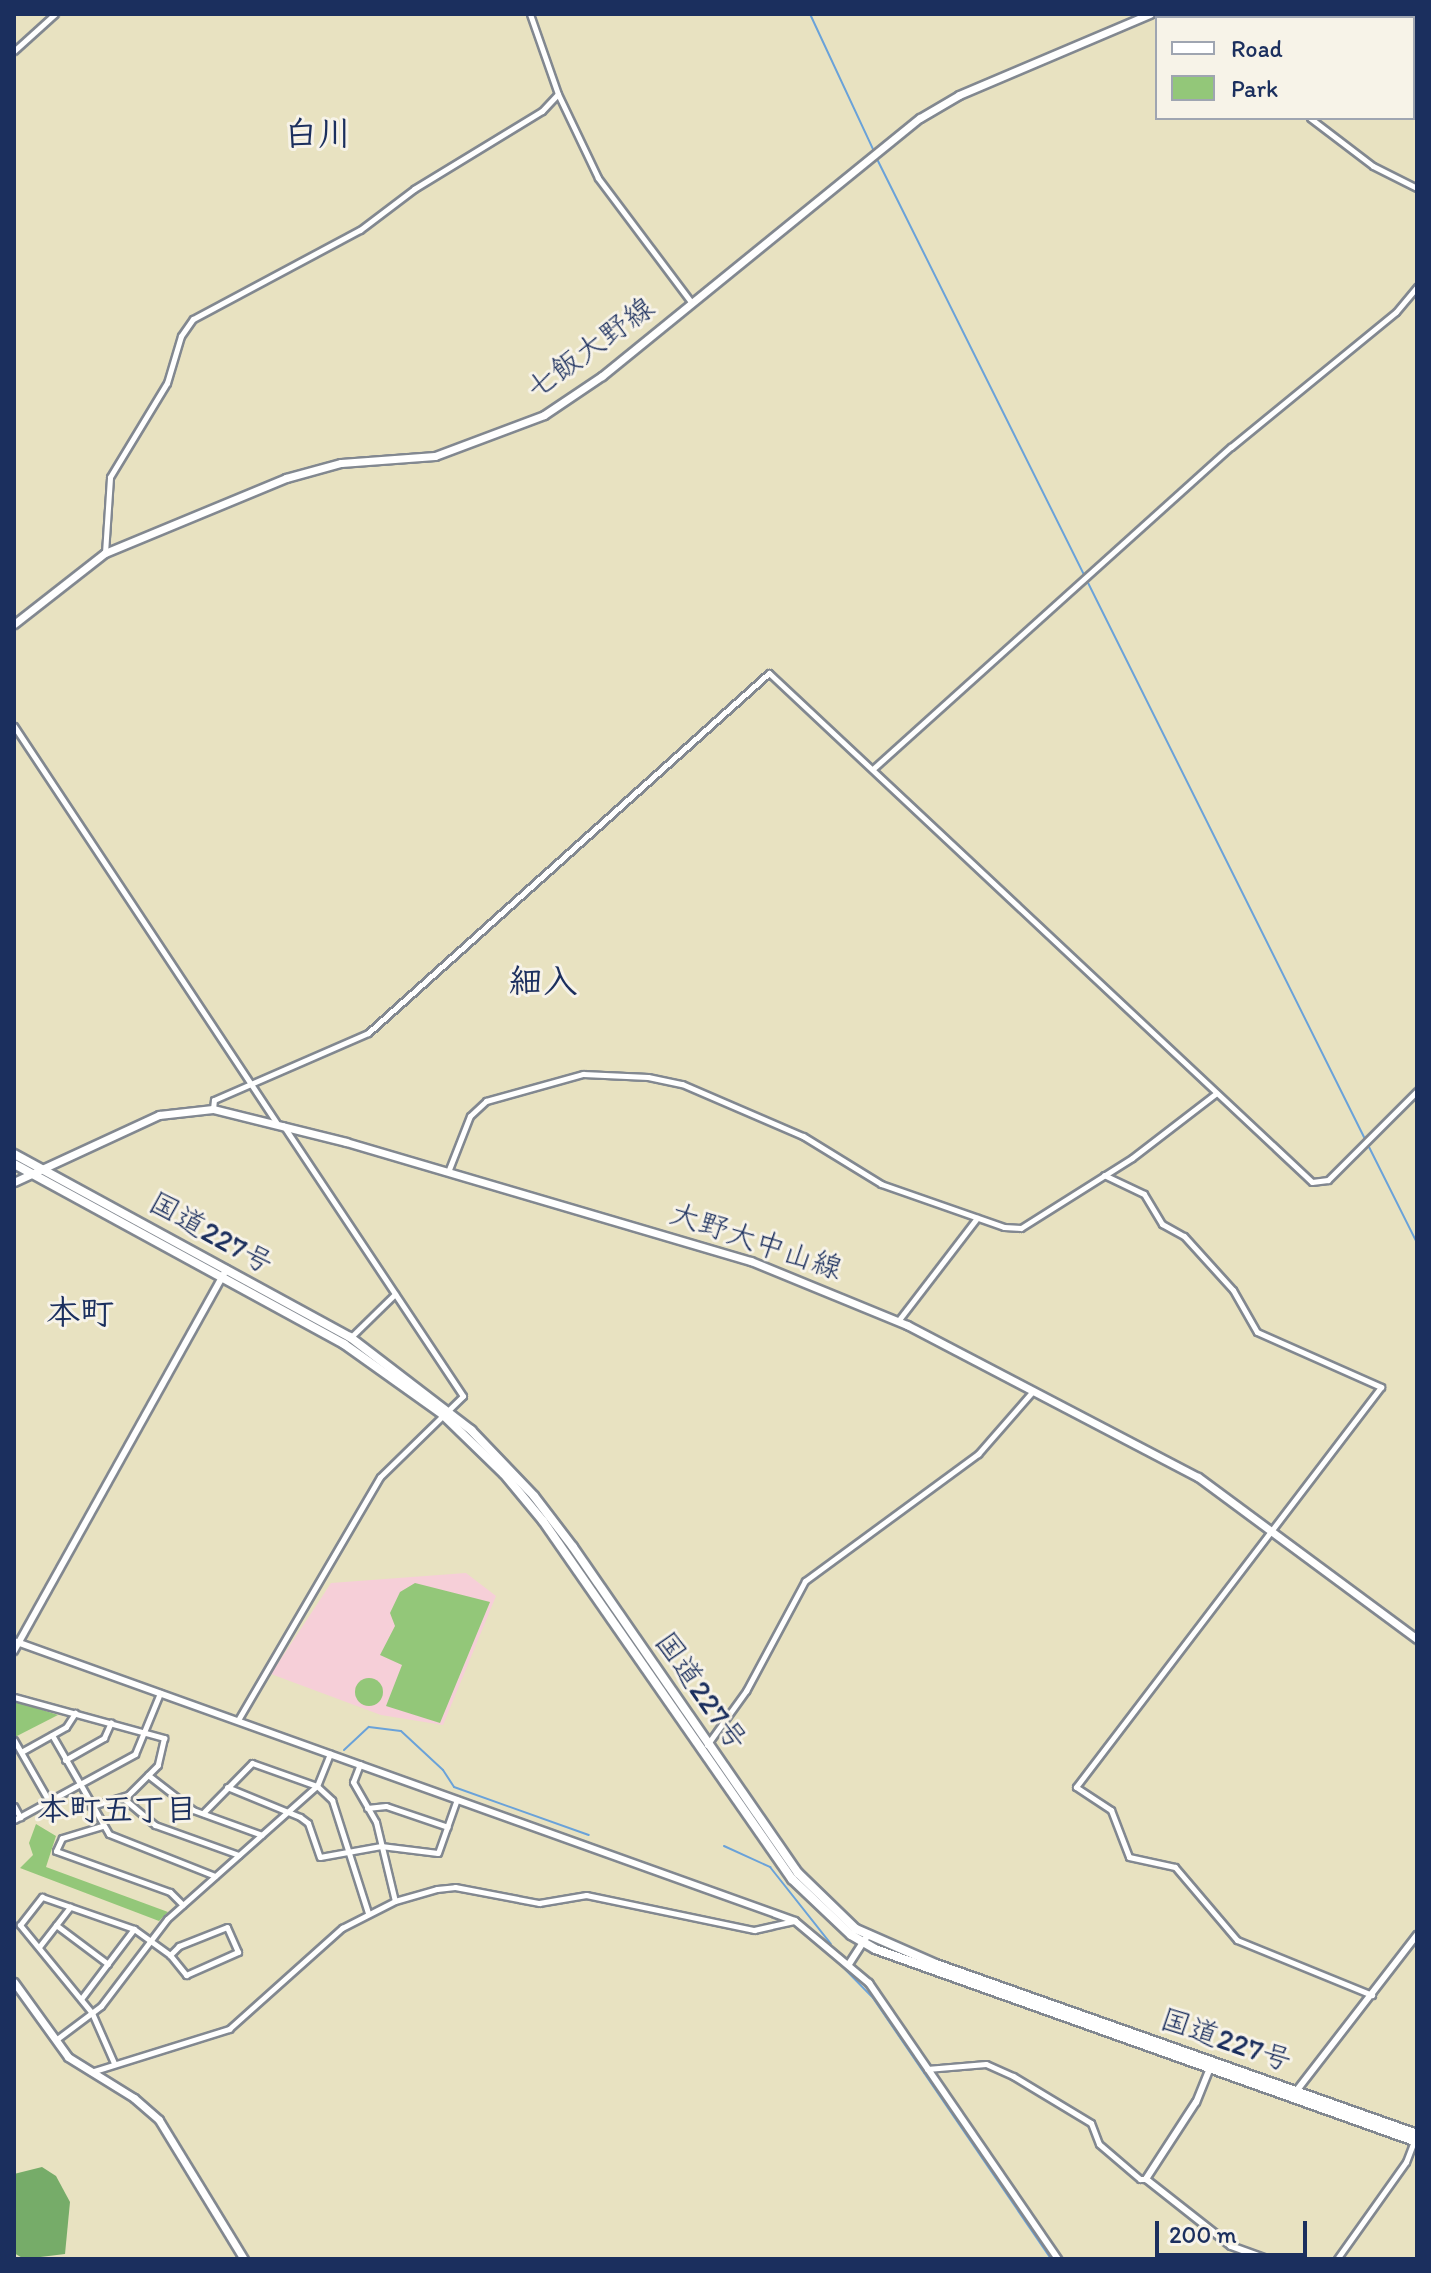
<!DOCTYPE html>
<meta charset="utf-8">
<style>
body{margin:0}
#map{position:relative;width:1431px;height:2273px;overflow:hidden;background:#e8e2c1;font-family:Itim,"Klee One",sans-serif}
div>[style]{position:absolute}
.built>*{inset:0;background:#f6cfd8}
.green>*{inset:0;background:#93c779}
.round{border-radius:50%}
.forest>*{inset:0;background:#76ac69}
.stream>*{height:2px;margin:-1px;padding:0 1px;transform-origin:1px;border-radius:1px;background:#6aa2d9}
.roads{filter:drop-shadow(2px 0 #828890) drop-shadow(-2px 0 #828890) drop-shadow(0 2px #828890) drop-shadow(0 -2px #828890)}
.minor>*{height:5px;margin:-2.5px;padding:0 2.5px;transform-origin:2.5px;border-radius:2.5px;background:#fff}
.tertiary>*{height:6px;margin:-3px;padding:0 3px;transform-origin:3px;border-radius:3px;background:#fff}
.secondary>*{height:7px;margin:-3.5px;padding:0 3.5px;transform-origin:3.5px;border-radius:3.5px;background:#fff}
.trunk>*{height:8px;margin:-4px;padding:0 4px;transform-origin:4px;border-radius:4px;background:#fff}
span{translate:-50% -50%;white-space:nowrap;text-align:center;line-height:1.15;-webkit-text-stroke:6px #f7f3e8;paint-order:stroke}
.street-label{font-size:30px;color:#1b2f5e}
.neighbourhood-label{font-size:32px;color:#1b2f5e;font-weight:700}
.quarter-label{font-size:34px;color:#1b2f5e;font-weight:700}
.frame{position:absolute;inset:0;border:16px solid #1b2f5e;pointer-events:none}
.legend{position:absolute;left:1155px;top:16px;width:260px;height:104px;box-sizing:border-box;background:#f7f3e8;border:2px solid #9fa5b1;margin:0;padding:10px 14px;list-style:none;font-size:24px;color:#1b2f5e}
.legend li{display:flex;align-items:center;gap:16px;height:40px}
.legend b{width:40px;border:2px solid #9fa5b1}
.scale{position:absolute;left:1155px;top:2221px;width:152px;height:36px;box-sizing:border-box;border:4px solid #1b2f5e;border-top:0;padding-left:10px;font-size:24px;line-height:28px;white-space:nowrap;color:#1b2f5e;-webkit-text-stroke:6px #f7f3e8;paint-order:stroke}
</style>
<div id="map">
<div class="built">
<div style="clip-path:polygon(466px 1573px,496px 1596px,443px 1725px,381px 1715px,271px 1674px,331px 1583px)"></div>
</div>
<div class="green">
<div style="clip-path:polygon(415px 1583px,490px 1602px,440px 1723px,386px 1706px,402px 1665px,380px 1655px,395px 1626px,390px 1613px,400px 1592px)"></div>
<div class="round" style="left:355px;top:1678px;width:28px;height:28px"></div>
<div style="clip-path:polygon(14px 1701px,15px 1701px,58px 1715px,15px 1737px)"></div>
<div style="clip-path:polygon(36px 1824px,56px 1836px,46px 1867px,168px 1912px,159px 1921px,20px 1868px,33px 1855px,29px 1843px)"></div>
</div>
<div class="forest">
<div style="clip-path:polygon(42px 2167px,56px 2176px,70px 2202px,65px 2254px,24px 2259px,14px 2253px,14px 2174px)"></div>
</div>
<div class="stream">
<div style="left:810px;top:14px;width:151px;rotate:65deg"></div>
<div style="left:876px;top:157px;width:1097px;rotate:63.53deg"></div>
<div style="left:1368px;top:1145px;width:110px;rotate:63.4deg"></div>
<div style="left:344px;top:1750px;width:34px;rotate:-43deg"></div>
<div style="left:369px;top:1727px;width:32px;rotate:7deg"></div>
<div style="left:401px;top:1731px;width:57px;rotate:42.9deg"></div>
<div style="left:443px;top:1770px;width:20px;rotate:57deg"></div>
<div style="left:454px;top:1787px;width:143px;rotate:19.6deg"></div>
<div style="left:724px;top:1846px;width:51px;rotate:24.5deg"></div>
<div style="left:770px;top:1867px;width:98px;rotate:51.6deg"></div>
<div style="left:835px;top:1959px;width:54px;rotate:45.7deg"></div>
<div style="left:873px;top:1998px;width:316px;rotate:55.7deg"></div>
</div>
<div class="roads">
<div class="minor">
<div style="left:530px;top:14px;width:85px;rotate:70.7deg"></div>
<div style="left:558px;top:94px;width:93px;rotate:64.5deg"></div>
<div style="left:598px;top:178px;width:155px;rotate:53.1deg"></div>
<div style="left:1235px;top:14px;width:4px;rotate:63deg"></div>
<div style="left:14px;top:51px;width:55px;rotate:-42.1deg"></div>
<div style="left:1310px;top:118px;width:79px;rotate:37.3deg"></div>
<div style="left:1373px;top:166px;width:49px;rotate:26.6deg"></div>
<div style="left:105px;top:553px;width:76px;rotate:-86.2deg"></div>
<div style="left:110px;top:477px;width:110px;rotate:-58.8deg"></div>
<div style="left:167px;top:383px;width:49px;rotate:-73.4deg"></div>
<div style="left:181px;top:336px;width:21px;rotate:-55deg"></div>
<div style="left:193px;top:319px;width:189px;rotate:-28.1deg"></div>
<div style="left:360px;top:230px;width:68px;rotate:-37.2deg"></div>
<div style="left:414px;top:189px;width:150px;rotate:-31.4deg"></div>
<div style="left:542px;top:111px;width:23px;rotate:-47deg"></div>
<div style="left:14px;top:726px;width:475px;rotate:56.5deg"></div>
<div style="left:874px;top:768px;width:480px;rotate:-42deg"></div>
<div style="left:1231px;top:447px;width:213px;rotate:-39.3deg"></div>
<div style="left:1396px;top:312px;width:33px;rotate:-50deg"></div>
<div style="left:213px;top:1109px;width:9px;rotate:-84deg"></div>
<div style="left:214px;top:1100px;width:168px;rotate:-23.5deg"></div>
<div style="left:368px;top:1033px;width:539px;rotate:-41.92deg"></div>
<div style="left:769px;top:673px;width:744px;rotate:43.15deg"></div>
<div style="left:1312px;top:1182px;width:16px;rotate:-7deg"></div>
<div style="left:1328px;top:1180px;width:126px;rotate:-45deg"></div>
<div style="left:448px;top:1172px;width:60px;rotate:-68.6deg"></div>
<div style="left:470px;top:1116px;width:22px;rotate:-43deg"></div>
<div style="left:486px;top:1101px;width:101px;rotate:-15.6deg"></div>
<div style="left:583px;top:1074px;width:65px;rotate:2.6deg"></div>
<div style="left:648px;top:1077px;width:35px;rotate:12deg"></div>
<div style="left:682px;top:1084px;width:132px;rotate:23.3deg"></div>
<div style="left:803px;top:1136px;width:92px;rotate:31.6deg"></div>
<div style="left:881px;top:1184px;width:130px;rotate:19.3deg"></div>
<div style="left:1004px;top:1227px;width:17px;rotate:3deg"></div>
<div style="left:1021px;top:1228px;width:131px;rotate:-32.2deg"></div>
<div style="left:1132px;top:1158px;width:105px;rotate:-37.6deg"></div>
<div style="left:1104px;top:1175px;width:44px;rotate:25.4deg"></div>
<div style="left:1144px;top:1194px;width:35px;rotate:59deg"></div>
<div style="left:1162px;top:1224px;width:25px;rotate:29deg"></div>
<div style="left:1184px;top:1236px;width:73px;rotate:47.8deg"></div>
<div style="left:1233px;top:1290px;width:48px;rotate:60.3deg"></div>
<div style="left:1257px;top:1332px;width:136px;rotate:23.9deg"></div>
<div style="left:1381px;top:1387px;width:503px;rotate:127.33deg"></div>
<div style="left:1076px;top:1787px;width:42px;rotate:33.3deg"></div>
<div style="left:1111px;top:1810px;width:50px;rotate:69deg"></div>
<div style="left:1129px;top:1857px;width:47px;rotate:12.3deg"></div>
<div style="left:1175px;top:1867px;width:96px;rotate:49.7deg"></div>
<div style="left:1237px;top:1940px;width:146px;rotate:22.2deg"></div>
<div style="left:898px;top:1321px;width:130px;rotate:-52.5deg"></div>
<div style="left:350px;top:1338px;width:63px;rotate:-44.4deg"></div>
<div style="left:14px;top:1697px;width:156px;rotate:15.3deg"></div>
<div style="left:164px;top:1738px;width:28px;rotate:103deg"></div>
<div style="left:158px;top:1765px;width:42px;rotate:135deg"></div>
<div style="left:128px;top:1795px;width:39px;rotate:163deg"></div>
<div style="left:238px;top:1720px;width:281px;rotate:-59.7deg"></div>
<div style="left:380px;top:1477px;width:116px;rotate:-44.3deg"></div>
<div style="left:463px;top:1396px;width:325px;rotate:-123.6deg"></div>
<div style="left:52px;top:1735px;width:114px;rotate:60.1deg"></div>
<div style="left:109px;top:1834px;width:114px;rotate:21.6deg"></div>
<div style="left:14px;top:1740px;width:70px;rotate:60.2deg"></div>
<div style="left:707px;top:1745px;width:67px;rotate:-54.2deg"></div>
<div style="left:746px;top:1691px;width:125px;rotate:-61.8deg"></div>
<div style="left:805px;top:1581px;width:215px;rotate:-36.3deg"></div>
<div style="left:978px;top:1454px;width:84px;rotate:-48.9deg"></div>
<div style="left:23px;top:1751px;width:49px;rotate:-29.2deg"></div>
<div style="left:66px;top:1727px;width:17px;rotate:-57deg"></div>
<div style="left:65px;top:1760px;width:45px;rotate:-29.4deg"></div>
<div style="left:104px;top:1738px;width:17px;rotate:-66deg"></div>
<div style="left:360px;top:1764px;width:19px;rotate:111deg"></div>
<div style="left:353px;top:1782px;width:46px;rotate:60.1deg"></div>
<div style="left:376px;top:1822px;width:81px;rotate:76.5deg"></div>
<div style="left:148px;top:1775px;width:57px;rotate:37.9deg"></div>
<div style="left:193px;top:1810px;width:73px;rotate:19.9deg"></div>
<div style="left:227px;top:1787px;width:79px;rotate:22.3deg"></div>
<div style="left:300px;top:1817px;width:10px;rotate:37deg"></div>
<div style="left:308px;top:1823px;width:36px;rotate:71deg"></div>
<div style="left:320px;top:1857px;width:62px;rotate:-10.2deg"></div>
<div style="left:381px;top:1846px;width:57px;rotate:7deg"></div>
<div style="left:438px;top:1853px;width:57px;rotate:-70.6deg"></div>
<div style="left:123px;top:1798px;width:42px;rotate:40.2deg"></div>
<div style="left:155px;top:1825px;width:89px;rotate:19.7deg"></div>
<div style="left:14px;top:1806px;width:13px;rotate:61deg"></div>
<div style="left:367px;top:1808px;width:19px;rotate:-6deg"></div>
<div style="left:386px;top:1806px;width:65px;rotate:18.7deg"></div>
<div style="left:203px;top:1813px;width:70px;rotate:-45.6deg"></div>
<div style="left:252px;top:1763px;width:69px;rotate:19.5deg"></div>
<div style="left:317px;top:1786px;width:21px;rotate:43deg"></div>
<div style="left:332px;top:1800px;width:119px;rotate:72.3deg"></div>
<div style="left:14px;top:1820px;width:138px;rotate:-28.6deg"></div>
<div style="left:135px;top:1754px;width:66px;rotate:-67.7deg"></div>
<div style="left:102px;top:1826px;width:42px;rotate:163.3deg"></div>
<div style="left:62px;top:1838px;width:14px;rotate:115deg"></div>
<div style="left:56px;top:1851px;width:121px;rotate:19.8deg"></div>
<div style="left:170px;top:1892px;width:18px;rotate:45deg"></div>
<div style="left:56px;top:1925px;width:65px;rotate:36.9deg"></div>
<div style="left:39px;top:1947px;width:51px;rotate:-52.2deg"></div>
<div style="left:81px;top:1999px;width:88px;rotate:-52.9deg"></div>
<div style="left:57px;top:2039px;width:55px;rotate:-36.9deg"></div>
<div style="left:101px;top:2006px;width:109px;rotate:-52.8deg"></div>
<div style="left:167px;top:1919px;width:200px;rotate:-41.6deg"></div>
<div style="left:317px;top:1786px;width:35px;rotate:-68deg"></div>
<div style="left:114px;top:2063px;width:55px;rotate:-113.7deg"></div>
<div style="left:92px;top:2013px;width:114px;rotate:-129.3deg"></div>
<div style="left:20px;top:1925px;width:36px;rotate:-52deg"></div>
<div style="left:42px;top:1897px;width:97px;rotate:19.2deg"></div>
<div style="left:134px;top:1929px;width:44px;rotate:35.8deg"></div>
<div style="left:170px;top:1955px;width:26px;rotate:51deg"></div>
<div style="left:186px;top:1975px;width:57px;rotate:-23.9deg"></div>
<div style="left:238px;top:1952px;width:27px;rotate:-114deg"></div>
<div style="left:227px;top:1927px;width:52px;rotate:158.4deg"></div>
<div style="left:179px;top:1946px;width:13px;rotate:135deg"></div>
<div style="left:927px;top:2069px;width:59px;rotate:-4.8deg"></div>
<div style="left:986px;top:2064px;width:30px;rotate:24deg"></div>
<div style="left:1013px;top:2076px;width:91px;rotate:31.1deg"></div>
<div style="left:1091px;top:2123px;width:22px;rotate:69deg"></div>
<div style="left:1099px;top:2144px;width:54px;rotate:40.5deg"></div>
<div style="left:1140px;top:2179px;width:6px"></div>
<div style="left:91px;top:2072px;width:145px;rotate:-17.3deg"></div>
<div style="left:229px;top:2029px;width:152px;rotate:-41.8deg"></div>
<div style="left:342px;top:1928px;width:59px;rotate:-27deg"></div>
<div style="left:395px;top:1901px;width:44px;rotate:-15.9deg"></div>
<div style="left:437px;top:1889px;width:18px;rotate:-6deg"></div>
<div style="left:455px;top:1887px;width:86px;rotate:10.8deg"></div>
<div style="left:539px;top:1903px;width:48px;rotate:-9.7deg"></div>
<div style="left:586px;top:1895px;width:172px;rotate:11.8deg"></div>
<div style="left:754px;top:1930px;width:41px;rotate:-12.7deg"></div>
<div style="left:1337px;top:2259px;width:119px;rotate:-54.6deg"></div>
<div style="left:1406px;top:2162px;width:26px;rotate:-69deg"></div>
</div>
<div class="tertiary">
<div style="left:14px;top:1641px;width:830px;rotate:19.72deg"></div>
<div style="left:795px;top:1921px;width:97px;rotate:40deg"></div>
<div style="left:869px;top:1983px;width:335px;rotate:55.6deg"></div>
<div style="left:14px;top:1651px;width:437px;rotate:-60.9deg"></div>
<div style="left:849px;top:1964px;width:35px;rotate:-57deg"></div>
<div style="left:1210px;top:2068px;width:37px;rotate:112deg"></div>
<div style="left:1196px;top:2102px;width:92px;rotate:123deg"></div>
<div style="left:1146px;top:2179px;width:108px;rotate:38.2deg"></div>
<div style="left:1231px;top:2246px;width:37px;rotate:20deg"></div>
<div style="left:1294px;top:2094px;width:201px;rotate:-52.3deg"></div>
</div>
<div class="secondary">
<div style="left:14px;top:624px;width:115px;rotate:-38deg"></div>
<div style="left:105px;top:553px;width:196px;rotate:-22.5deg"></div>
<div style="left:286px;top:478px;width:57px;rotate:-15.3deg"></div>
<div style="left:341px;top:463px;width:94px;rotate:-4.3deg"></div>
<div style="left:435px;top:456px;width:116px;rotate:-20.6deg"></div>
<div style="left:544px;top:415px;width:70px;rotate:-33.9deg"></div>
<div style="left:602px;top:376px;width:409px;rotate:-39.1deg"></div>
<div style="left:920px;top:118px;width:45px;rotate:-30.5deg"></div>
<div style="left:959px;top:95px;width:207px;rotate:-23deg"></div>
<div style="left:14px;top:1182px;width:160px;rotate:-24.8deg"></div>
<div style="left:159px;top:1115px;width:54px;rotate:-6.3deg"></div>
<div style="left:213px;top:1109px;width:137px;rotate:13.9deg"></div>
<div style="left:346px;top:1142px;width:422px;rotate:16.4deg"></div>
<div style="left:751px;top:1261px;width:169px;rotate:22.3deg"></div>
<div style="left:907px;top:1325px;width:328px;rotate:27.6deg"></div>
<div style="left:1198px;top:1477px;width:272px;rotate:36.5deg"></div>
<div style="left:14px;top:1982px;width:92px;rotate:54.2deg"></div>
<div style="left:68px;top:2057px;width:78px;rotate:31.8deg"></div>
<div style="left:134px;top:2098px;width:33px;rotate:41deg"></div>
<div style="left:159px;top:2120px;width:163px;rotate:58.6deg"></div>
</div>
<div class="trunk">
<div style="left:14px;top:1154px;width:383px;rotate:28.6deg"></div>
<div style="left:350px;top:1337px;width:153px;rotate:37.5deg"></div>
<div style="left:471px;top:1430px;width:91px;rotate:46.3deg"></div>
<div style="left:534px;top:1496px;width:64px;rotate:52.6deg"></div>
<div style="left:573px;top:1547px;width:396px;rotate:55.4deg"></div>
<div style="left:798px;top:1873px;width:81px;rotate:44deg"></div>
<div style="left:856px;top:1929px;width:87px;rotate:23.6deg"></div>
<div style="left:936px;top:1964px;width:510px;rotate:19.46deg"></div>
<div style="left:14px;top:1164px;width:376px;rotate:28.6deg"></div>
<div style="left:344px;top:1344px;width:120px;rotate:35.5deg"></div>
<div style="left:442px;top:1414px;width:86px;rotate:44.1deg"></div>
<div style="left:504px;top:1474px;width:61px;rotate:50.3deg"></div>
<div style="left:543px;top:1521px;width:436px;rotate:55.2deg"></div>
<div style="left:792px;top:1879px;width:81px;rotate:43.5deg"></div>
<div style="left:851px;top:1935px;width:28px;rotate:30deg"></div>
<div style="left:875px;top:1949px;width:575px;rotate:19.6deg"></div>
</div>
</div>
<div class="street-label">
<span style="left:590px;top:348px;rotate:-36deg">七飯大野線</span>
<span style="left:211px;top:1233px;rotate:29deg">国道227号</span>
<span style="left:756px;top:1241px;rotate:19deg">大野大中山線</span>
<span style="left:701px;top:1691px;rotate:55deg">国道227号</span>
<span style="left:1226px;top:2040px;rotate:19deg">国道227号</span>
</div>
<div class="neighbourhood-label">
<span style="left:117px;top:1809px">本町五丁目</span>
</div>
<div class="quarter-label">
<span style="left:318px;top:134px">白川</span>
<span style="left:543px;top:981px">細入</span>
<span style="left:80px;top:1313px">本町</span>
</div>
<div class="frame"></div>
<ul class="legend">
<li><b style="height:10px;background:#fff"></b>Road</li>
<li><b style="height:22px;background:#93c779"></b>Park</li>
</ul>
<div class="scale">200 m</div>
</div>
